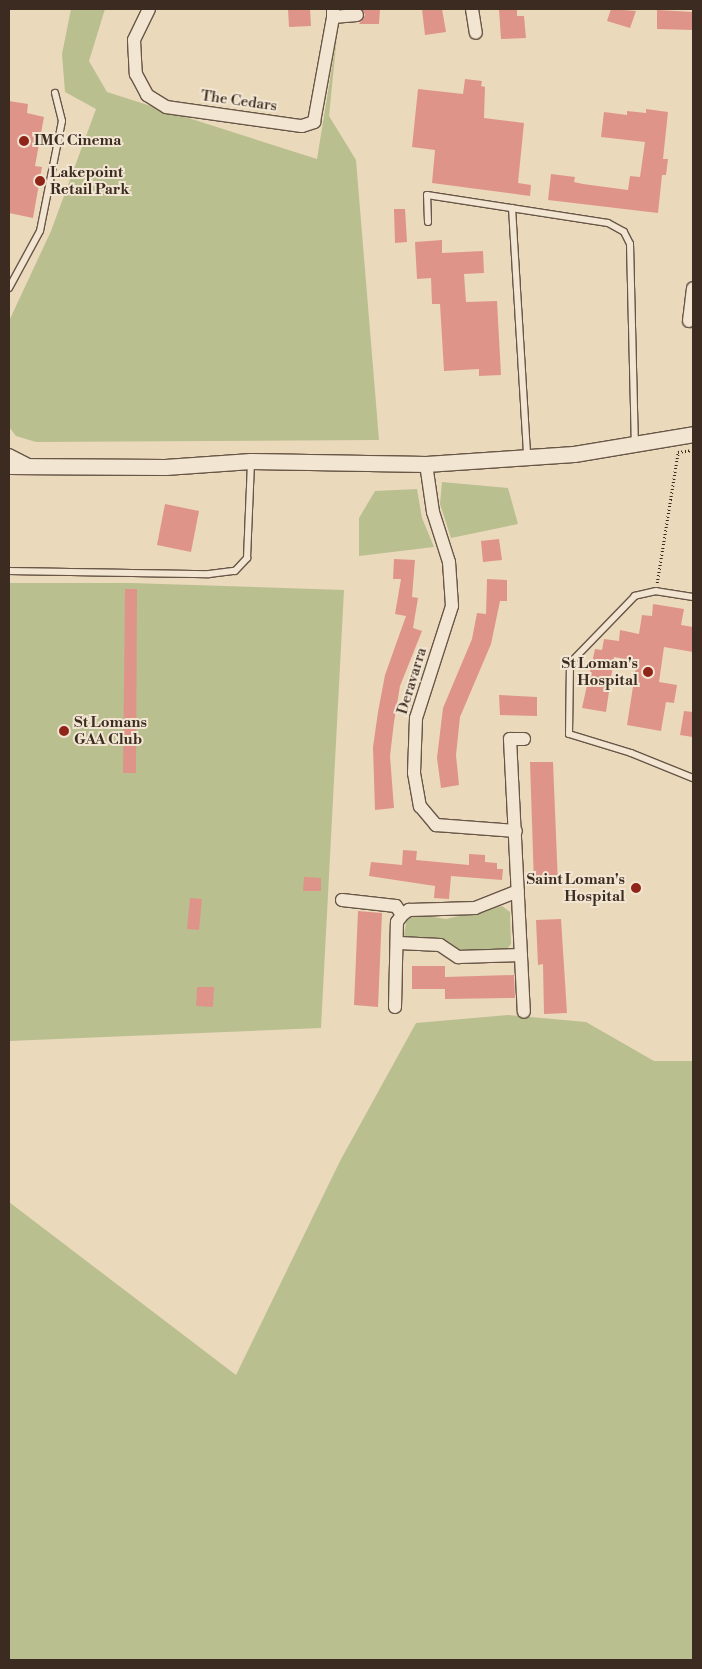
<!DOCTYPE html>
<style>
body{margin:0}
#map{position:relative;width:702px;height:1669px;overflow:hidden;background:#ebd9bc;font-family:"Libre Bodoni",serif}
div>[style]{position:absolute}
.green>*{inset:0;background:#babf8f}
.building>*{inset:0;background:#df948a}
.path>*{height:2.5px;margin-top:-1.25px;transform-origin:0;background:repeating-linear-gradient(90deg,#3c2b20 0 1px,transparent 0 3.5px)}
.roads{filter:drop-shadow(1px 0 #685647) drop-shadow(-1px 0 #685647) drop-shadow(0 1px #685647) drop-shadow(0 -1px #685647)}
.service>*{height:6px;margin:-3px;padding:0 3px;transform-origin:3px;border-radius:3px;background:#f2e6d3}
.minor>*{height:12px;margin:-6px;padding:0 6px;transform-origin:6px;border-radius:6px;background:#f2e6d3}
.tertiary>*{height:15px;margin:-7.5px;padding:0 7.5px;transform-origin:7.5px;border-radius:7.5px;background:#f2e6d3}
.dots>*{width:14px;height:14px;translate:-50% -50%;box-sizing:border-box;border:2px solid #f2e6d3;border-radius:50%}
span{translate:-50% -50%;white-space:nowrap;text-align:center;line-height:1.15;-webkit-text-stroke:4px #f2e6d3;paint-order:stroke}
.street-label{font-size:15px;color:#3c2b20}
.poi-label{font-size:15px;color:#3c2b20;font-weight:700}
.left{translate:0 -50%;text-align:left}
.right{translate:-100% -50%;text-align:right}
.frame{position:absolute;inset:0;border:10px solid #3c2b20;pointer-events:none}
</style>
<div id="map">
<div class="green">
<div style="clip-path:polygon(71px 9px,105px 9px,89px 61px,107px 92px,317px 159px,337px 36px,329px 116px,356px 160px,379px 440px,36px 442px,16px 436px,9px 427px,9px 321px,51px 231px,96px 109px,65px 92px,62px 54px)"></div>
<div style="clip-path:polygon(442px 482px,508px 488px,518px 524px,451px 538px,440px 504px)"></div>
<div style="clip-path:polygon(417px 489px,422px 518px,434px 547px,359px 556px,359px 518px,375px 491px)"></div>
<div style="clip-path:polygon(9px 583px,131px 583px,344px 590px,321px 1028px,9px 1041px)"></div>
<div style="clip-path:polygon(502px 906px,510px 912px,511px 944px,507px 949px,460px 952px,410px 940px,404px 935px,407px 917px,414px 914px,446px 919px)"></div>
<div style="clip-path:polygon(508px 1015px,586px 1022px,654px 1061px,693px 1061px,693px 1660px,9px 1660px,9px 1202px,236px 1375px,340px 1161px,416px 1023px)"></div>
</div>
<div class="building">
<div style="clip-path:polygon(288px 9px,310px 9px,311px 26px,289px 27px)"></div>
<div style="clip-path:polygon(362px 9px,380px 9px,379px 24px,359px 24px,365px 15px)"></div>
<div style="clip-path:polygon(422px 9px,442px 9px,446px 32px,425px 35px)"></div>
<div style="clip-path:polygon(499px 9px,517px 9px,517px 16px,524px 16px,526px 38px,501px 39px)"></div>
<div style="clip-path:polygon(611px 9px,636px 11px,630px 28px,607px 21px)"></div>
<div style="clip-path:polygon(657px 10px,693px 12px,693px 30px,657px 29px)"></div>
<div style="clip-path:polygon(465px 79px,482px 81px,481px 86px,485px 87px,484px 118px,524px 123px,518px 183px,531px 185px,530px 196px,432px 183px,435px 150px,412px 147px,418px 89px,463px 94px)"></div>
<div style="clip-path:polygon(9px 101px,28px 104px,27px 113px,44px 117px,35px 166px,42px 167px,33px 218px,9px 213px)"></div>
<div style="clip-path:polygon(646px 109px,668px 112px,663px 159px,668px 159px,666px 175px,662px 175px,658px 213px,548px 200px,551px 174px,575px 177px,574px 182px,583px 184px,628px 190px,630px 176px,640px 177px,645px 142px,601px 137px,604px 112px,627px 115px,627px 111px,646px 113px)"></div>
<div style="clip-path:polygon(394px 209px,405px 209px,407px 242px,395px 243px)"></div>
<div style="clip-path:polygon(442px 240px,442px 253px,483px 251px,484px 273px,464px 274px,466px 302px,497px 301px,501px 375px,479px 376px,479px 369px,444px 371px,440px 304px,432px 304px,431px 278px,417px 279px,415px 242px)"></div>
<div style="clip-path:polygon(165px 504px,199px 511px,191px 552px,157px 545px)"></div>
<div style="clip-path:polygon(499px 539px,502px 560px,483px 562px,481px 541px)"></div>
<div style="clip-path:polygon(394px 559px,415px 560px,412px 597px,418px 598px,413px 628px,422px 631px,400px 686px,394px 722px,390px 756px,394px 808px,375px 810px,373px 747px,378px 712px,385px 675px,406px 616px,395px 614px,401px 579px,393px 579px)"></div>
<div style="clip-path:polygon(487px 579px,507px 580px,507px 601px,500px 601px,491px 644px,460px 717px,456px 755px,459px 785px,441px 788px,437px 758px,443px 708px,472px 639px,477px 613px,486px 614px)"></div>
<div style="clip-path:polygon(125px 589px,137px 589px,136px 773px,123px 773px)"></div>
<div style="clip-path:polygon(653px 604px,684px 609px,681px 625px,693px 627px,693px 652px,664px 647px,659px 682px,677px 685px,674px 703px,666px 702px,661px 731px,627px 725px,637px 661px,614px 657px,606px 712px,582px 708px,595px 649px,602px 650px,604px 639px,619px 641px,620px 630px,639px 634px,642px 615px,652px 616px)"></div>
<div style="clip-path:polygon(499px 695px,537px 697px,537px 716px,500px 715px)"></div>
<div style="clip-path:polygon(684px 711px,693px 712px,693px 737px,680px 735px)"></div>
<div style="clip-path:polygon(530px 762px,553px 762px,558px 884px,534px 884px)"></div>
<div style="clip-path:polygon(403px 850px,417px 851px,416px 860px,469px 865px,469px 854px,485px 855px,485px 862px,497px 863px,497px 869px,503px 869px,502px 880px,451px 876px,449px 899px,434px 898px,435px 886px,369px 876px,371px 862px,402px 865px)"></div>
<div style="clip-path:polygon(304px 877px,321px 878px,321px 891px,303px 891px)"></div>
<div style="clip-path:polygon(190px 898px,202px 899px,199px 930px,187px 929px)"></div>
<div style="clip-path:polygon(358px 911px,382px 913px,378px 1007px,354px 1005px)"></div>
<div style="clip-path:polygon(561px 919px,567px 1013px,544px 1014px,543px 964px,538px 965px,536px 920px)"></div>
<div style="clip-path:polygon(412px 966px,445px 966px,445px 977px,514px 975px,515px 998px,445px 999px,445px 989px,412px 989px)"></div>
<div style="clip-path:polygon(197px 987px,214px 987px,213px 1007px,196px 1006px)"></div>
</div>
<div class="path">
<div style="left:657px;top:583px;width:133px;rotate:-80.9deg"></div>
<div style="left:678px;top:452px;width:15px;rotate:-8deg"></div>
</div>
<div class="roads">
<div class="service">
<div style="left:512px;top:208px;width:248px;rotate:86.5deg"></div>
<div style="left:428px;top:222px;width:27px;rotate:-92deg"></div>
<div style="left:427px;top:195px;width:183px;rotate:8.8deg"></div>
<div style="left:608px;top:223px;width:18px;rotate:29deg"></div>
<div style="left:624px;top:232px;width:13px;rotate:63deg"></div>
<div style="left:630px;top:244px;width:198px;rotate:88.6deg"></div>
<div style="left:9px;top:288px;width:65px;rotate:-61.5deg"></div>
<div style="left:40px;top:231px;width:112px;rotate:-78.7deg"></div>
<div style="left:62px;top:121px;width:29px;rotate:-104deg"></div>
<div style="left:9px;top:571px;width:200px;rotate:0.9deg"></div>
<div style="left:209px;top:574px;width:26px;rotate:-7deg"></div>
<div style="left:235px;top:571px;width:18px;rotate:-47deg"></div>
<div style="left:247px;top:558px;width:97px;rotate:-87.6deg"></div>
<div style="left:693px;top:597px;width:37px;rotate:-171deg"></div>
<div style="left:656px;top:591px;width:22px;rotate:167deg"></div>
<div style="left:635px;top:596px;width:93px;rotate:134.1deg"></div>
<div style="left:570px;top:663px;width:71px;rotate:90.8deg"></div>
<div style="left:569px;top:734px;width:65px;rotate:17deg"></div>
<div style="left:631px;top:753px;width:67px;rotate:22deg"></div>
</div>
<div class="minor">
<div style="left:149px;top:9px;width:34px;rotate:116deg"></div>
<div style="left:134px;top:40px;width:34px;rotate:87deg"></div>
<div style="left:136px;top:74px;width:24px;rotate:62deg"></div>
<div style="left:147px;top:95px;width:22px;rotate:32deg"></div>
<div style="left:166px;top:107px;width:137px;rotate:8deg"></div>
<div style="left:302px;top:126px;width:13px;rotate:-18deg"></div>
<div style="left:314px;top:122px;width:107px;rotate:-79.7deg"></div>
<div style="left:333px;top:9px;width:8px;rotate:90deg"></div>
<div style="left:333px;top:17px;width:24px;rotate:-5deg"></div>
<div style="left:472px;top:9px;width:24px;rotate:81deg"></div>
<div style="left:689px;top:321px;width:33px;rotate:-83deg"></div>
<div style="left:9px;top:455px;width:22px;rotate:27deg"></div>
<div style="left:426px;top:464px;width:49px;rotate:81.7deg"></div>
<div style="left:433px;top:512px;width:52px;rotate:72.3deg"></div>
<div style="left:449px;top:562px;width:44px;rotate:86.1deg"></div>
<div style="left:452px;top:606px;width:118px;rotate:107.8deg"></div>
<div style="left:416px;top:718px;width:55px;rotate:92.1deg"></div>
<div style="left:414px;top:773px;width:34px;rotate:80deg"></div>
<div style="left:420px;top:806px;width:25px;rotate:50deg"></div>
<div style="left:436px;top:825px;width:80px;rotate:4.3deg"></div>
<div style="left:524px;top:739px;width:14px;rotate:180deg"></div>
<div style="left:510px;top:739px;width:273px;rotate:87.1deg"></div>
<div style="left:342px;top:900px;width:54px;rotate:6.3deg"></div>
<div style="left:396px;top:906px;width:11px;rotate:56deg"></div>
<div style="left:402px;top:915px;width:9px;rotate:-36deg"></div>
<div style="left:409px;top:910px;width:66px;rotate:-1.7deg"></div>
<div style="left:475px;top:908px;width:46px;rotate:-21.6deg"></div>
<div style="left:399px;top:943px;width:41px;rotate:2.8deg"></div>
<div style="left:440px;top:945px;width:22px;rotate:34deg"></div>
<div style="left:458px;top:957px;width:63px;rotate:-1.8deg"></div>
<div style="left:395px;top:1007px;width:85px;rotate:-88.7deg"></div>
<div style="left:397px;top:922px;width:9px;rotate:-54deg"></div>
</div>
<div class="tertiary">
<div style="left:9px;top:466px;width:156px;rotate:0.4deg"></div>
<div style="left:165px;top:467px;width:86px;rotate:-4deg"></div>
<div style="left:251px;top:461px;width:175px;rotate:1deg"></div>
<div style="left:426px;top:464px;width:148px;rotate:-3.9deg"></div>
<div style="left:574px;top:454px;width:121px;rotate:-9.5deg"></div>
</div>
</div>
<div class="dots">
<div style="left:24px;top:141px;background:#8f2418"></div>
<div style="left:40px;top:181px;background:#8f2418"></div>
<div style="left:648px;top:672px;background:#8f2418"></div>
<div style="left:64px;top:731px;background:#8f2418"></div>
<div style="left:636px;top:888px;background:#8f2418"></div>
</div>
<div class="street-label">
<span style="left:239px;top:101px;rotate:8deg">The Cedars</span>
<span style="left:412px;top:681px;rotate:-73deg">Deravarra</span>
</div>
<div class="poi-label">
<span class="left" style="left:34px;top:141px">IMC Cinema</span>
<span class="left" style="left:50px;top:181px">Lakepoint<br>Retail Park</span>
<span class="right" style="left:638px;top:672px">St Loman's<br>Hospital</span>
<span class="left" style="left:74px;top:731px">St Lomans<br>GAA Club</span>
<span class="right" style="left:625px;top:888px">Saint Loman's<br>Hospital</span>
</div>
<div class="frame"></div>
</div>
